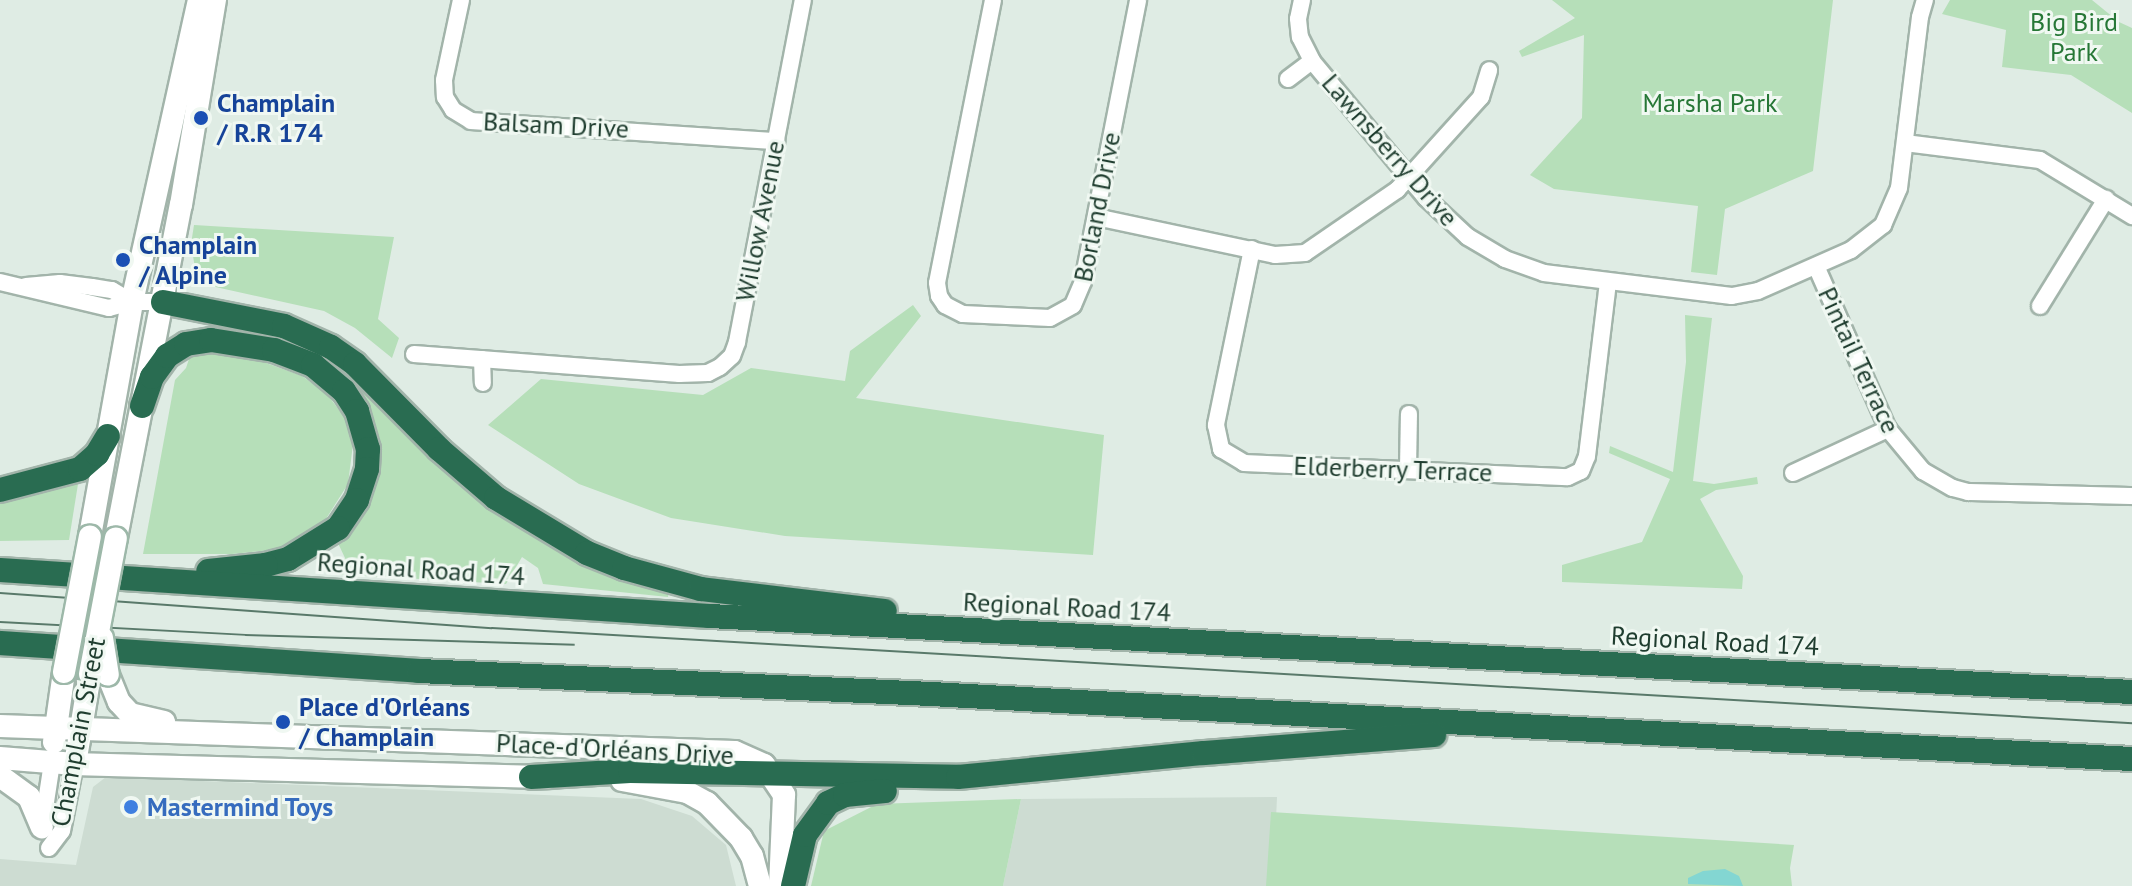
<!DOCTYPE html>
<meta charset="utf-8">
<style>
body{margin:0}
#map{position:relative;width:2132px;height:886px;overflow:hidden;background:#dfece4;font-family:"PT Sans",sans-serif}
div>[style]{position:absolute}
.built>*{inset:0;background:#cddcd2}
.green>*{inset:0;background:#b6dfb9}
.water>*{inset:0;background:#83d6d2}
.roads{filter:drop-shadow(2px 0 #a2b4aa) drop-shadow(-2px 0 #a2b4aa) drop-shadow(0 2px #a2b4aa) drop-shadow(0 -2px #a2b4aa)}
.minor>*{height:16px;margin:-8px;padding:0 8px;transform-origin:8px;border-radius:8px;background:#fff}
.secondary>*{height:22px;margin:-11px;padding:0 11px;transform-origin:11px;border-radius:11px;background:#fff}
.motorway>*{height:24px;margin:-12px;padding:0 12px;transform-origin:12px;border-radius:12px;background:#296c51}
.tram>*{height:2px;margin:-1px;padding:0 1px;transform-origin:1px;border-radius:1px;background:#59796a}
.bridges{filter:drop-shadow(2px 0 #9db8a9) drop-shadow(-2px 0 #9db8a9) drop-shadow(0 2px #9db8a9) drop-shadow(0 -2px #9db8a9)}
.secondary-bridge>*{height:22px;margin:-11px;padding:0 11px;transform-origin:11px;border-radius:11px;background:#fff}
.dots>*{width:22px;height:22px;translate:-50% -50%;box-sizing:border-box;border:4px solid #f0f8f2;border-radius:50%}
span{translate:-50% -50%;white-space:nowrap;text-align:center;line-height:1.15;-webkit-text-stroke:6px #f0f8f2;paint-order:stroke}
.park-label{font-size:26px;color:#267736}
.transit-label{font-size:26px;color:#164399;font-weight:700}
.left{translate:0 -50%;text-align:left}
.street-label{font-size:26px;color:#1f3d2f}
.shop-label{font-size:26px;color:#366cbe;font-weight:700}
</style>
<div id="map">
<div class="built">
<div style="clip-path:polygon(106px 777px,641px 799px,692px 816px,726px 845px,736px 886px,0 886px,0 859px,76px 865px,93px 787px)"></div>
<div style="clip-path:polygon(1277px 797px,1273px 886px,1003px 886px,1021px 799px)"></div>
</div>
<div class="green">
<div style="clip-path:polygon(1552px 0,1833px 0,1813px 171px,1725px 209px,1717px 275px,1691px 272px,1698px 206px,1554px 189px,1530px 175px,1582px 118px,1584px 35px,1522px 57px,1519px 51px,1575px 18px)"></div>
<div style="clip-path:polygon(1950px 0,2092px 0,2119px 22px,2132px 28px,2132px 113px,2071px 75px,2002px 67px,2006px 30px,1942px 14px)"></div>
<div style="clip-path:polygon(194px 225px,394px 237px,378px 319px,399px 338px,392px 358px,355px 328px,324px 311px,202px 284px,197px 280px,191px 244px)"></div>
<div style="clip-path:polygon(913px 305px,921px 316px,856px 398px,1104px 435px,1093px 555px,785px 536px,671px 518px,579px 484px,488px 425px,541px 379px,703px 395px,751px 368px,845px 381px,850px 351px)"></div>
<div style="clip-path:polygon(1685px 315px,1712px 318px,1693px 481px,1714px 484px,1757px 477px,1758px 484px,1716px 490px,1700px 499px,1743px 576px,1742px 589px,1562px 582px,1562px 565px,1642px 542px,1670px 479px,1609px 453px,1610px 446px,1673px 472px,1686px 362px)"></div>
<div style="clip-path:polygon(199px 351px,255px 359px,302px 376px,327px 394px,345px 418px,353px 444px,348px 484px,324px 522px,298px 541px,270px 550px,232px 554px,143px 554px,175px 380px,186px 368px,190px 356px)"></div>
<div style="clip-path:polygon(322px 354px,337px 363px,461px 482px,516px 525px,593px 565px,669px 591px,668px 597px,543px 584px,538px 568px,522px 557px,506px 584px,335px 574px,345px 558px,337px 541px,379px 454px,367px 405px,320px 357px)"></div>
<div style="clip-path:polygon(78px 484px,69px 540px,0 541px,0 495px)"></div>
<div style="clip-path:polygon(1021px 799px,1003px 886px,811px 886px,824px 831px,877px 804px)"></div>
<div style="clip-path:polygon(1271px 812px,1794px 845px,1790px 868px,1792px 886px,1266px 886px)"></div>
</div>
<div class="water">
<div style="clip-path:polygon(1725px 869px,1739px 876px,1743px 886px,1688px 884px,1688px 878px,1703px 871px)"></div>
</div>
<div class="roads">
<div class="minor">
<div style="left:461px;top:0;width:82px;rotate:102deg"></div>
<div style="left:444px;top:80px;width:17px;rotate:87deg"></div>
<div style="left:445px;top:97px;width:15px;rotate:58deg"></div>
<div style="left:453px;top:110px;width:21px;rotate:31deg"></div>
<div style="left:471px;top:121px;width:306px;rotate:3.8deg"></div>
<div style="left:993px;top:0;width:288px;rotate:101.2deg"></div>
<div style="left:937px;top:283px;width:13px;rotate:81deg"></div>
<div style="left:939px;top:296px;width:11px;rotate:56deg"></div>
<div style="left:945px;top:305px;width:20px;rotate:27deg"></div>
<div style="left:963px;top:314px;width:87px;rotate:2.6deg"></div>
<div style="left:1050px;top:318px;width:26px;rotate:-29deg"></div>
<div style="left:1073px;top:305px;width:26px;rotate:-67deg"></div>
<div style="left:1083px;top:281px;width:286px;rotate:-78.9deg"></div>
<div style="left:1302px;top:0;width:19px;rotate:102deg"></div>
<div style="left:1298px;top:19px;width:18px;rotate:84deg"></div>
<div style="left:1300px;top:37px;width:27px;rotate:63deg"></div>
<div style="left:1312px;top:61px;width:178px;rotate:50.2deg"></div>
<div style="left:1426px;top:198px;width:57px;rotate:42.9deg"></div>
<div style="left:1468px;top:237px;width:43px;rotate:30.7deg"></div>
<div style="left:1505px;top:259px;width:41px;rotate:19.7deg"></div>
<div style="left:1544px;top:273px;width:189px;rotate:7deg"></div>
<div style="left:1732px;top:296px;width:26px;rotate:-11deg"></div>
<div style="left:1758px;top:291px;width:102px;rotate:-23.8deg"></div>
<div style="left:1851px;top:250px;width:41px;rotate:-38deg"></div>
<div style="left:1883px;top:225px;width:40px;rotate:-66.6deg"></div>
<div style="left:1899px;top:188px;width:172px;rotate:-83deg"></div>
<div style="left:1920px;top:17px;width:18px;rotate:-74deg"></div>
<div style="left:1288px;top:79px;width:30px;rotate:-37deg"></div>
<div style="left:1905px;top:143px;width:136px;rotate:7.2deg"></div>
<div style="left:2040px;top:160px;width:108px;rotate:31.3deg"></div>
<div style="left:1096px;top:217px;width:183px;rotate:12deg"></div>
<div style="left:1275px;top:255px;width:30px;rotate:-4deg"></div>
<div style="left:1305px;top:253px;width:112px;rotate:-34.4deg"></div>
<div style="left:1397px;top:190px;width:125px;rotate:-47.9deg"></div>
<div style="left:1481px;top:97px;width:28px;rotate:-73deg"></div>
<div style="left:1252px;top:249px;width:180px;rotate:101.6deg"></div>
<div style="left:1216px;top:425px;width:25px;rotate:78deg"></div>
<div style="left:1221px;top:449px;width:27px;rotate:31deg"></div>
<div style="left:1244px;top:463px;width:324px;rotate:2.5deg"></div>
<div style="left:1568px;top:477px;width:14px;rotate:-25deg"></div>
<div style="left:1581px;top:471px;width:16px;rotate:-68deg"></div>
<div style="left:1587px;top:456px;width:174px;rotate:-83.1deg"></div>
<div style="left:1816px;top:266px;width:178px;rotate:66.2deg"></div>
<div style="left:1888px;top:429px;width:55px;rotate:50.2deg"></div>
<div style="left:1923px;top:471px;width:34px;rotate:30deg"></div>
<div style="left:1953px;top:488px;width:16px;rotate:15deg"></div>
<div style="left:1968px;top:492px;width:164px;rotate:1.4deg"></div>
<div style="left:0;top:282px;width:112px;rotate:13.4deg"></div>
<div style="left:109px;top:308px;width:24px;rotate:-15deg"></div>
<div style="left:132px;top:302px;width:31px"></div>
<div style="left:26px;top:286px;width:34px;rotate:-5deg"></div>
<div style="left:60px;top:283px;width:32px;rotate:7deg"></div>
<div style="left:92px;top:287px;width:20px;rotate:9deg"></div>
<div style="left:112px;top:290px;width:23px;rotate:31deg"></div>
<div style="left:2040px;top:306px;width:126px;rotate:-58.3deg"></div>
<div style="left:414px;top:354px;width:266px;rotate:4.3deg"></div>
<div style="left:679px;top:374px;width:29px;rotate:-2deg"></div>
<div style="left:708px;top:373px;width:13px;rotate:-27deg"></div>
<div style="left:720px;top:367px;width:16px;rotate:-43deg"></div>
<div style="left:732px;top:356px;width:15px;rotate:-70deg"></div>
<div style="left:737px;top:342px;width:348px;rotate:-79.1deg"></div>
<div style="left:482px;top:359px;width:24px;rotate:88deg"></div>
<div style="left:1408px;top:469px;width:55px;rotate:-89deg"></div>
<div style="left:1793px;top:473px;width:105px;rotate:-24.9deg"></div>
<div style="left:42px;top:828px;width:66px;rotate:-81.3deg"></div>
<div style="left:49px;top:848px;width:21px;rotate:-53deg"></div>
<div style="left:62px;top:831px;width:68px;rotate:-79deg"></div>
</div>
<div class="secondary">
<div style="left:90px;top:536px;width:238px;rotate:-79.8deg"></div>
<div style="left:132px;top:302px;width:309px;rotate:-77.5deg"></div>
<div style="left:116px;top:538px;width:339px;rotate:-79deg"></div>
<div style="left:181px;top:205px;width:208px;rotate:-80.6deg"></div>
<div style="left:108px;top:675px;width:29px;rotate:68deg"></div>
<div style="left:119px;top:702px;width:16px;rotate:47deg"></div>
<div style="left:130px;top:714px;width:35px;rotate:13deg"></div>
<div style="left:0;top:726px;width:735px;rotate:2.03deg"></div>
<div style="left:735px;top:752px;width:32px;rotate:24deg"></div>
<div style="left:764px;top:765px;width:36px;rotate:56deg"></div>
<div style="left:784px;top:795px;width:91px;rotate:92.5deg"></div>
<div style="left:54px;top:742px;width:71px;rotate:-81.9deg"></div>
<div style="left:0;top:758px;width:75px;rotate:4.6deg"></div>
<div style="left:75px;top:764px;width:472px;rotate:1.6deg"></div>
<div style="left:75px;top:764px;width:91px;rotate:-80.5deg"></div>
<div style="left:0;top:776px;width:36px;rotate:36deg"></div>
<div style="left:29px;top:797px;width:33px;rotate:67deg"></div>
<div style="left:622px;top:780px;width:66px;rotate:10.5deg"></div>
<div style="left:687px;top:792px;width:23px;rotate:29deg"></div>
<div style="left:707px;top:803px;width:49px;rotate:45.8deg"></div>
<div style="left:741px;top:838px;width:21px;rotate:59deg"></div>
<div style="left:752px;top:856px;width:31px;rotate:75deg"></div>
</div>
<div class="motorway">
<div style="left:163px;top:302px;width:123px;rotate:11.2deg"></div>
<div style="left:284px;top:326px;width:51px;rotate:24.1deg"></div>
<div style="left:331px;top:347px;width:29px;rotate:35deg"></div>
<div style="left:355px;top:364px;width:120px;rotate:45.3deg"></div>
<div style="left:439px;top:449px;width:75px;rotate:40.7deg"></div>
<div style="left:496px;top:498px;width:106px;rotate:31.1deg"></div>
<div style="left:587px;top:553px;width:40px;rotate:22deg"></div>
<div style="left:624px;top:568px;width:80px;rotate:15.3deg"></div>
<div style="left:701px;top:589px;width:185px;rotate:6.8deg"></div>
<div style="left:142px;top:406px;width:31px;rotate:-71deg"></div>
<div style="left:152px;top:377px;width:26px;rotate:-54deg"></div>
<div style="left:167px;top:356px;width:22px;rotate:-32deg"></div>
<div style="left:186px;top:344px;width:25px;rotate:-9deg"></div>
<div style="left:211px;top:340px;width:64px;rotate:9deg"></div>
<div style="left:274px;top:350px;width:42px;rotate:21deg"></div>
<div style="left:313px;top:365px;width:40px;rotate:40deg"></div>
<div style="left:344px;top:391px;width:24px;rotate:57deg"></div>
<div style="left:357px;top:411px;width:40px;rotate:74deg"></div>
<div style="left:368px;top:449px;width:20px;rotate:93deg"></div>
<div style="left:367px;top:469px;width:33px;rotate:108deg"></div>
<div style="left:357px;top:500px;width:34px;rotate:124deg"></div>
<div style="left:338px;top:528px;width:59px;rotate:148.2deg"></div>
<div style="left:288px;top:559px;width:23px;rotate:165deg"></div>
<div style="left:266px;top:565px;width:58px;rotate:174.1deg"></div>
<div style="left:0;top:490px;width:83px;rotate:-14.7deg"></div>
<div style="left:80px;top:469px;width:23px;rotate:-41deg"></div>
<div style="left:97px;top:454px;width:21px;rotate:-59deg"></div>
<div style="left:0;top:570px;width:711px;rotate:3.71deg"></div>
<div style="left:710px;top:616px;width:1424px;rotate:3.06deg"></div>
<div style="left:0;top:643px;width:420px;rotate:3.8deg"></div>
<div style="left:419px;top:671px;width:513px;rotate:2.57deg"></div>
<div style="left:931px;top:694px;width:1203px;rotate:3.1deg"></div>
<div style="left:531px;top:777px;width:99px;rotate:-3.5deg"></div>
<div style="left:630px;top:771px;width:328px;rotate:1deg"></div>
<div style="left:958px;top:777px;width:247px;rotate:-5.6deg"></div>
<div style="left:1204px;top:753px;width:231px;rotate:-4.5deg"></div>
<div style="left:793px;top:886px;width:52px;rotate:-76.8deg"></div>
<div style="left:805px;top:835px;width:39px;rotate:-54deg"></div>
<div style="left:828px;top:803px;width:19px;rotate:-25deg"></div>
<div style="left:845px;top:795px;width:40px;rotate:-5.7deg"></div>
</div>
</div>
<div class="tram">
<div style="left:0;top:593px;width:493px;rotate:4.1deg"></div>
<div style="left:492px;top:628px;width:1643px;rotate:3.32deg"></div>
<div style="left:0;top:622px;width:246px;rotate:3deg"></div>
<div style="left:246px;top:635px;width:328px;rotate:1.7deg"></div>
</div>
<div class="bridges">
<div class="secondary-bridge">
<div style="left:102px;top:638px;width:37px;rotate:81deg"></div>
<div style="left:64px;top:672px;width:138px;rotate:-79.2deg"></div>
<div style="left:90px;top:674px;width:138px;rotate:-79.2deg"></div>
</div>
</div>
<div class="dots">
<div style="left:201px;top:118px;background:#1a4fb4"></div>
<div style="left:123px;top:260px;background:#1a4fb4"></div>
<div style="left:283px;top:722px;background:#1a4fb4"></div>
<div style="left:131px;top:807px;background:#3f7fe0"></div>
</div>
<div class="park-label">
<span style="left:2074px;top:37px">Big Bird<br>Park</span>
<span style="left:1710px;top:103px">Marsha Park</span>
</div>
<div class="transit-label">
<span class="left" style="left:217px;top:118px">Champlain<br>/ R.R 174</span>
<span class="left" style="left:139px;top:260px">Champlain<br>/ Alpine</span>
<span class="left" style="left:299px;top:722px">Place d'Orléans<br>/ Champlain</span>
</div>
<div class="street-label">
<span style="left:556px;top:125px;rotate:3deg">Balsam Drive</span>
<span style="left:1390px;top:150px;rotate:49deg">Lawnsberry Drive</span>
<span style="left:1097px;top:207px;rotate:-79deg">Borland Drive</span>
<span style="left:760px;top:221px;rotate:-79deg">Willow Avenue</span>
<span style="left:1859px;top:360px;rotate:65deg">Pintail Terrace</span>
<span style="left:1393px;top:469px;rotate:2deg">Elderberry Terrace</span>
<span style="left:421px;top:569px;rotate:4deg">Regional Road 174</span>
<span style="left:1067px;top:607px;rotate:3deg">Regional Road 174</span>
<span style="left:1715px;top:641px;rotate:3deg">Regional Road 174</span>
<span style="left:78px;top:732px;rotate:-79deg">Champlain Street</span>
<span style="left:615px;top:749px;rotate:3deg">Place-d'Orléans Drive</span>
</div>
<div class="shop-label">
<span class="left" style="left:147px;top:807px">Mastermind Toys</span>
</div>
</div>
